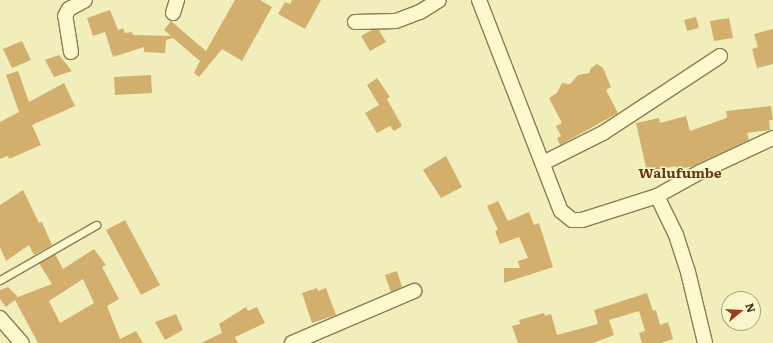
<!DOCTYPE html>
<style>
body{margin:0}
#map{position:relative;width:773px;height:343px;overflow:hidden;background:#f1eebb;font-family:Literata,serif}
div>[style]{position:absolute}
.building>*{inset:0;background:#d3af6d}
.roads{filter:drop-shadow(1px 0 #897d54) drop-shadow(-1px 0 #897d54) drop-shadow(0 1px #897d54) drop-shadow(0 -1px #897d54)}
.lane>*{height:7px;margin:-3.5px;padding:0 3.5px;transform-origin:3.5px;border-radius:3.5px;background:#fcf9ce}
.street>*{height:14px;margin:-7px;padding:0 7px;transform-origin:7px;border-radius:7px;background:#fcf9ce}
span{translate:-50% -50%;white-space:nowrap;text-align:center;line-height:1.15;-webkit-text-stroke:3px #f8f6cb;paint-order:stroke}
.quarter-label{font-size:14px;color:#673a16;font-weight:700}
.north{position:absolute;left:721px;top:291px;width:40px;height:40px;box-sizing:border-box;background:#f8f6cb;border:1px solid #aba684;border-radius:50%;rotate:72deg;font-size:11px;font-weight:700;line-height:16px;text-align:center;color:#372f1a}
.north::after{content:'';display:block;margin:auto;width:14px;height:18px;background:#9d3c1f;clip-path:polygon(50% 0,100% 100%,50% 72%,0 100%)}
</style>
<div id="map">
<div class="building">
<div style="clip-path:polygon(235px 0,260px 0,272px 7px,242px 61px,222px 49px,199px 77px,194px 73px,200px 61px,173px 38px,166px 40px,165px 53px,144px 52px,144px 47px,113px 57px,105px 32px,93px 36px,87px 18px,110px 10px,118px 30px,123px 28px,125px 33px,132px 32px,133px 35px,171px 36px,164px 30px,171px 21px,206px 51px)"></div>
<div style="clip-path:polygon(292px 0,321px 0,305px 29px,278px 14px,285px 2px,290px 4px)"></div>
<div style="clip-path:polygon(696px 17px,699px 28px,687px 31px,684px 20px)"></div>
<div style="clip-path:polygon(729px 18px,733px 38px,714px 41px,710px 21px)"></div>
<div style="clip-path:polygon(773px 29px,773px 64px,757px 68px,752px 49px,758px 47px,754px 34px)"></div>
<div style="clip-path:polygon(372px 30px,379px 30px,386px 42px,370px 51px,361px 36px)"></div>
<div style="clip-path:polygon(22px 41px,31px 60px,12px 68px,3px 49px)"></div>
<div style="clip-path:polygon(59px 55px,72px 71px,54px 77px,45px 60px)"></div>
<div style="clip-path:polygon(597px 64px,603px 68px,611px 87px,606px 90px,618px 113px,560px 145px,557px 138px,561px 136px,556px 126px,562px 123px,549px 98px,557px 93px,562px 83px,570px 84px,578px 75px,589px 73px,591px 68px)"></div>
<div style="clip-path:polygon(18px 71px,29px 102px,64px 83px,75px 106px,32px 125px,41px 145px,9px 159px,8px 156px,0 159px,0 122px,19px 112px,6px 75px)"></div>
<div style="clip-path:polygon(151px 75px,152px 93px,115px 95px,114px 77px)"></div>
<div style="clip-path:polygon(377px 78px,390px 97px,387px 99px,402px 126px,394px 131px,390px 126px,377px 133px,365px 113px,379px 105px,367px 85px)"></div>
<div style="clip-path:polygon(771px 106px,773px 120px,769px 120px,770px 130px,747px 133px,749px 140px,693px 166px,677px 170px,676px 166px,647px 172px,636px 123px,659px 118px,660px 123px,686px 116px,690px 131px,724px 119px,727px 117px,726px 111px)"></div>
<div style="clip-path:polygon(446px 156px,462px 187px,441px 198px,423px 170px)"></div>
<div style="clip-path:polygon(23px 190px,39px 223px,42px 222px,52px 245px,34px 255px,29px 245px,6px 261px,0 247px,0 205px)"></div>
<div style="clip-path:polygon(498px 201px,508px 221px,529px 212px,534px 225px,539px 223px,553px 267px,504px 283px,504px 268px,520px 268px,518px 261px,528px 258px,519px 237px,500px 244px,495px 231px,498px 230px,487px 206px)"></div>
<div style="clip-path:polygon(125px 220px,160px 285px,141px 295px,106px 230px)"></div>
<div style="clip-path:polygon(evenodd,94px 249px,106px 265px,102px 267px,119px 299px,107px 306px,120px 339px,136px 331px,143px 343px,38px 343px,15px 300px,6px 307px,0 299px,0 290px,8px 287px,18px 297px,52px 284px,39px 263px,55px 254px,63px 269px,94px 249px,83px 279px,94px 303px,60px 323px,49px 301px,83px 279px)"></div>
<div style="clip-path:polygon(397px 271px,402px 287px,391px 292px,385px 275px)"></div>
<div style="clip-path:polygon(317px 288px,318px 291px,326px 288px,336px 315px,312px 323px,302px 293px)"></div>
<div style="clip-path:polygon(647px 293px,653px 311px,656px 310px,660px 325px,668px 322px,673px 339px,661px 343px,642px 343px,639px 333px,645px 331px,639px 311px,609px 320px,614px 335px,593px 343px,518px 343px,512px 326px,520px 324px,519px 320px,544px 313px,545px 316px,551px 314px,557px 335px,598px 324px,594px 310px)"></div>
<div style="clip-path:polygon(246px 307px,248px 311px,257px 307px,265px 323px,235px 337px,238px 343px,201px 343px,222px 333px,219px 324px)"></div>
<div style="clip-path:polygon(176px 314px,183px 330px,165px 340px,155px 322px)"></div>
</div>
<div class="roads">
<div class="lane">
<div style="left:0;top:280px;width:111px;rotate:-29.8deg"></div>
</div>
<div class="street">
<div style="left:479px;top:0;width:226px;rotate:68.8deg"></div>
<div style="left:561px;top:211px;width:14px;rotate:39deg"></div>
<div style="left:572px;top:220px;width:10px"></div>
<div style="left:582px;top:220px;width:79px;rotate:-17.7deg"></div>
<div style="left:657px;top:196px;width:43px;rotate:64deg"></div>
<div style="left:676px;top:235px;width:39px;rotate:72deg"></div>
<div style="left:688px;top:272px;width:73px;rotate:76.5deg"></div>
<div style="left:173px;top:13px;width:14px;rotate:-73deg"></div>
<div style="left:355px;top:22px;width:41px;rotate:-1.4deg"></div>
<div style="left:396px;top:21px;width:26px;rotate:-21deg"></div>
<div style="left:420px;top:12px;width:22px;rotate:-32deg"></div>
<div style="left:71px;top:52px;width:36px;rotate:-99deg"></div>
<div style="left:65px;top:16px;width:8px;rotate:-60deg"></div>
<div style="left:69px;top:9px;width:18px;rotate:-29deg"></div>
<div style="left:543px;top:163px;width:67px;rotate:-26.6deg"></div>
<div style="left:603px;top:133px;width:140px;rotate:-33.3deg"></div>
<div style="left:657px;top:196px;width:49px;rotate:-29.2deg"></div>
<div style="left:700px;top:172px;width:81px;rotate:-25deg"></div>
<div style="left:0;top:318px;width:33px;rotate:49deg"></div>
<div style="left:292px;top:343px;width:133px;rotate:-23.1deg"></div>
</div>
</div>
<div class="quarter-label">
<span style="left:680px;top:172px">Walufumbe</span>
</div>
<div class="north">N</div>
</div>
